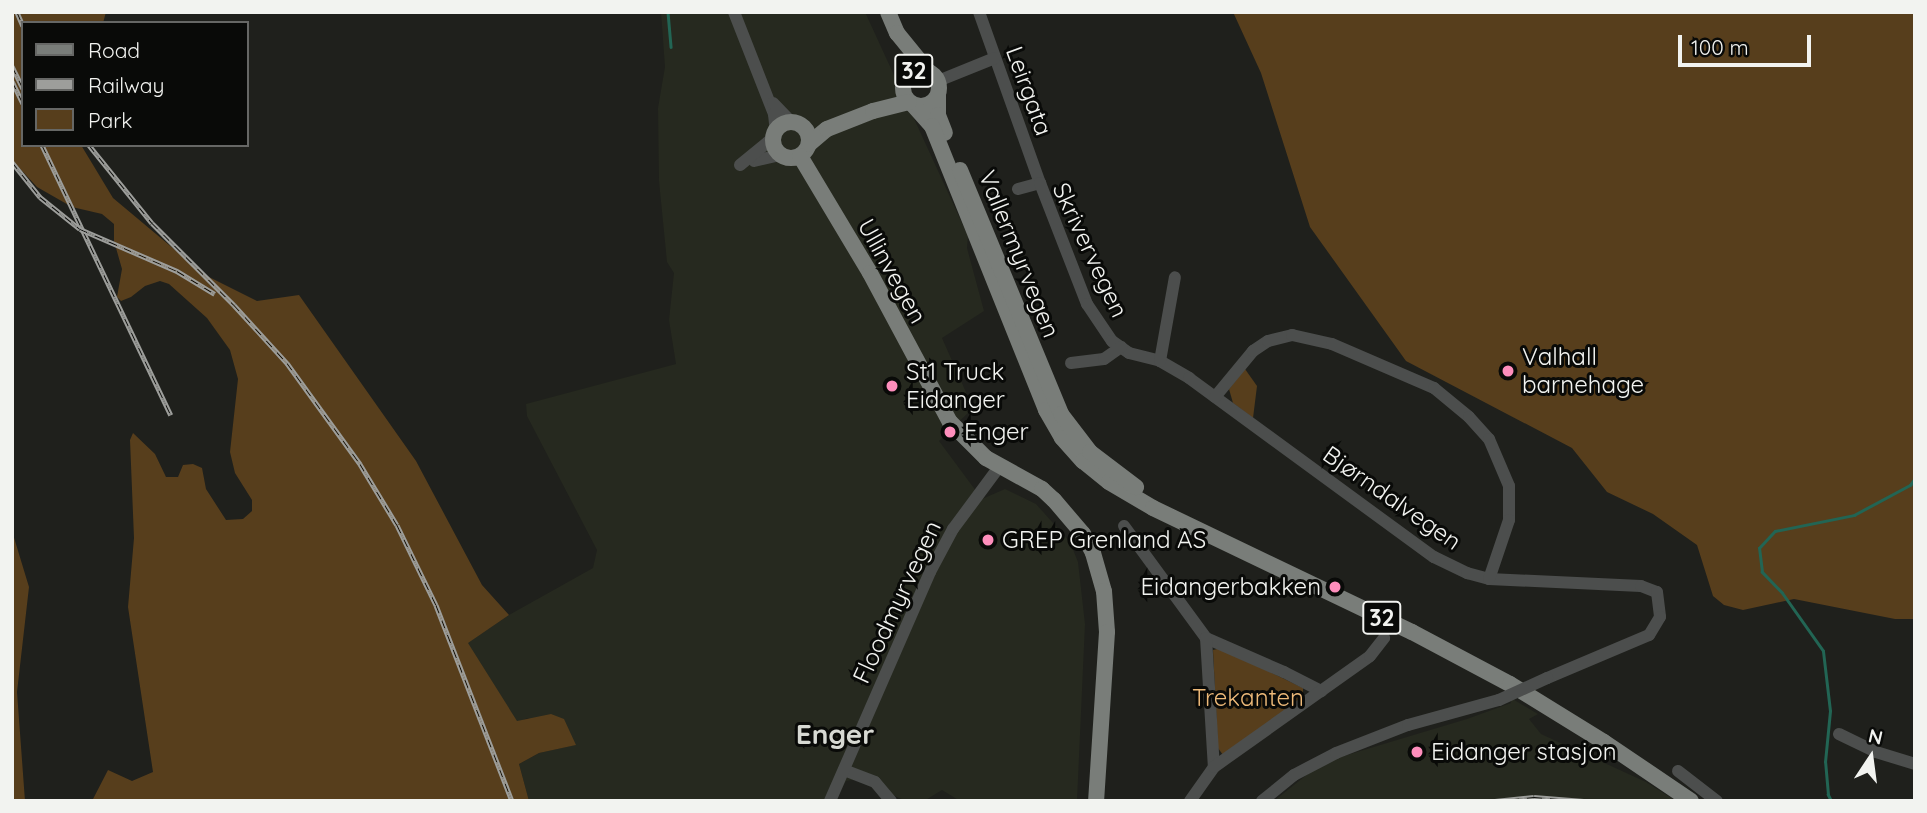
<!DOCTYPE html>
<meta charset="utf-8">
<style>
body{margin:0}
#map{position:relative;width:1927px;height:813px;overflow:hidden;background:#1f201c;font-family:Quicksand,sans-serif}
div>[style]{position:absolute}
.built>*{inset:0;background:#26291f}
.green>*{inset:0;background:#573e1c}
.stream>*{height:2.5px;margin:-1.25px;padding:0 1.25px;transform-origin:1.25px;border-radius:1.25px;background:#226554}
.minor>*{height:12px;margin:-6px;padding:0 6px;transform-origin:6px;border-radius:6px;background:#4c4e4d}
.major>*{height:16px;margin:-8px;padding:0 8px;transform-origin:8px;border-radius:8px;background:#797d79}
.major>.ring{margin:-8px;padding:0;box-sizing:content-box;background:none;border:16px solid #797d79;border-radius:50%}
.rail>*{height:5px;margin-top:-2.5px;transform-origin:0;background:repeating-linear-gradient(90deg,#090a08 0 8px,#9d9e9b 0 16px);box-sizing:border-box;border-block:2px solid #9d9e9b}
.minor-bridge>*{height:12px;margin:-6px;padding:0 6px;transform-origin:6px;border-radius:6px;background:#4c4e4d}
.dots>*{width:19px;height:19px;translate:-50% -50%;box-sizing:border-box;border:4px solid #090a08;border-radius:50%}
span{translate:-50% -50%;white-space:nowrap;text-align:center;line-height:1.15;-webkit-text-stroke:6px #090a08;paint-order:stroke}
.shield-label span{padding:2px 5px;background:#090a08;border:2px solid;border-radius:5px;-webkit-text-stroke-width:0}
.shield-label{font-size:23px;color:#f2f3f0;font-weight:700}
.street-label{font-size:24px;color:#f2f3f0}
.poi-label{font-size:24px;color:#f2f3f0}
.left{translate:0 -50%;text-align:left}
.right{translate:-100% -50%;text-align:right}
.park-label{font-size:24px;color:#eeba79}
.quarter-label{font-size:28px;color:#d7d9d3;font-weight:700}
.frame{position:absolute;inset:0;border:14px solid #f2f3f0;pointer-events:none}
.legend{position:absolute;left:21px;top:21px;width:228px;height:126px;box-sizing:border-box;background:#090a08;border:2px solid #666765;margin:0;padding:9px 12px;list-style:none;font-size:21px;color:#f2f3f0}
.legend li{display:flex;align-items:center;gap:14px;height:35px}
.legend b{width:35px;border:2px solid #666765}
.north{position:absolute;left:1836px;top:722px;width:70px;height:70px;-webkit-text-stroke:5px #090a08;paint-order:stroke;rotate:13deg;font-size:19px;font-weight:700;line-height:28px;text-align:center;color:#f2f3f0}
.north::after{content:'';display:block;margin:auto;width:24px;height:32px;background:#f2f3f0;clip-path:polygon(50% 0,100% 100%,50% 72%,0 100%)}
.scale{position:absolute;left:1678px;top:35px;width:133px;height:32px;box-sizing:border-box;border:4px solid #f2f3f0;border-top:0;padding-left:9px;font-size:21px;line-height:24px;white-space:nowrap;color:#f2f3f0;-webkit-text-stroke:5px #090a08;paint-order:stroke}
</style>
<div id="map">
<div class="built">
<div style="clip-path:polygon(661px 12px,865px 12px,968px 236px,967px 248px,984px 311px,942px 338px,973px 408px,939px 441px,982px 499px,1005px 489px,1036px 504px,1070px 542px,1078px 562px,1085px 624px,1077px 801px,960px 801px,942px 790px,924px 801px,906px 801px,858px 779px,846px 781px,835px 801px,529px 801px,519px 764px,539px 753px,575px 745px,528px 718px,517px 722px,467px 643px,509px 615px,593px 568px,597px 550px,527px 416px,526px 404px,676px 364px,669px 320px,674px 273px,667px 262px,659px 181px,658px 108px,665px 67px)"></div>
<div style="clip-path:polygon(1511px 698px,1538px 714px,1529px 719px,1541px 734px,1646px 782px,1676px 801px,1274px 801px,1309px 773px,1337px 758px,1467px 719px,1511px 703px)"></div>
</div>
<div class="green">
<div style="clip-path:polygon(12px 12px,106px 12px,103px 23px,23px 23px,23px 145px,81px 145px,113px 198px,205px 275px,257px 301px,299px 295px,416px 461px,482px 585px,509px 615px,468px 643px,517px 721px,551px 714px,564px 719px,576px 745px,539px 753px,519px 764px,529px 801px,92px 801px,108px 770px,132px 781px,153px 772px,128px 607px,134px 538px,130px 440px,133px 433px,155px 454px,166px 477px,178px 477px,183px 465px,193px 464px,202px 468px,206px 489px,226px 520px,243px 519px,252px 511px,252px 500px,235px 473px,230px 452px,238px 379px,230px 350px,207px 318px,169px 284px,160px 281px,145px 286px,131px 297px,121px 301px,117px 297px,122px 269px,114px 241px,114px 224px,102px 214px,72px 207px,37px 187px,12px 160px)"></div>
<div style="clip-path:polygon(1233px 12px,1915px 12px,1915px 619px,1895px 619px,1794px 599px,1743px 610px,1724px 605px,1713px 596px,1697px 545px,1653px 514px,1607px 492px,1572px 448px,1406px 361px,1310px 227px,1261px 73px)"></div>
<div style="clip-path:polygon(1245px 369px,1257px 386px,1253px 418px,1233px 403px,1229px 389px)"></div>
<div style="clip-path:polygon(12px 531px,29px 587px,17px 692px,25px 801px,12px 801px)"></div>
<div style="clip-path:polygon(1221px 648px,1303px 688px,1303px 694px,1302px 698px,1223px 755px,1218px 748px,1213px 650px)"></div>
</div>
<div class="stream">
<div style="left:668px;top:12px;width:35px;rotate:85deg"></div>
<div style="left:1831px;top:801px;width:7px;rotate:-117deg"></div>
<div style="left:1828px;top:795px;width:33px;rotate:-95deg"></div>
<div style="left:1825px;top:762px;width:51px;rotate:-84.4deg"></div>
<div style="left:1830px;top:711px;width:60px;rotate:-96.7deg"></div>
<div style="left:1823px;top:651px;width:71px;rotate:-125.3deg"></div>
<div style="left:1782px;top:593px;width:29px;rotate:-134deg"></div>
<div style="left:1762px;top:572px;width:24px;rotate:-97deg"></div>
<div style="left:1759px;top:548px;width:23px;rotate:-47deg"></div>
<div style="left:1775px;top:531px;width:81px;rotate:-11.4deg"></div>
<div style="left:1854px;top:515px;width:64px;rotate:-28.2deg"></div>
<div style="left:1910px;top:485px;width:9px;rotate:-54deg"></div>
</div>
<div class="minor">
<div style="left:734px;top:12px;width:110px;rotate:68.6deg"></div>
<div style="left:774px;top:114px;width:18px;rotate:84deg"></div>
<div style="left:979px;top:12px;width:182px;rotate:70.4deg"></div>
<div style="left:938px;top:81px;width:61px;rotate:-22deg"></div>
<div style="left:773px;top:103px;width:28px;rotate:46deg"></div>
<div style="left:754px;top:161px;width:28px;rotate:-13deg"></div>
<div style="left:740px;top:165px;width:44px;rotate:-39.5deg"></div>
<div style="left:1018px;top:189px;width:23px;rotate:-15deg"></div>
<div style="left:1040px;top:183px;width:130px;rotate:68.8deg"></div>
<div style="left:1087px;top:304px;width:45px;rotate:56deg"></div>
<div style="left:1112px;top:341px;width:21px;rotate:35deg"></div>
<div style="left:1129px;top:353px;width:32px;rotate:14deg"></div>
<div style="left:1160px;top:361px;width:34px;rotate:30deg"></div>
<div style="left:1189px;top:378px;width:303px;rotate:36.2deg"></div>
<div style="left:1434px;top:557px;width:37px;rotate:26deg"></div>
<div style="left:1467px;top:573px;width:23px;rotate:15deg"></div>
<div style="left:1489px;top:579px;width:152px;rotate:2.6deg"></div>
<div style="left:1641px;top:586px;width:17px;rotate:21deg"></div>
<div style="left:1657px;top:592px;width:25px;rotate:83deg"></div>
<div style="left:1660px;top:617px;width:21px;rotate:121deg"></div>
<div style="left:1649px;top:635px;width:111px;rotate:157.1deg"></div>
<div style="left:1160px;top:361px;width:85px;rotate:-79.9deg"></div>
<div style="left:1071px;top:363px;width:33px;rotate:-7deg"></div>
<div style="left:1104px;top:359px;width:21px;rotate:-35deg"></div>
<div style="left:1215px;top:397px;width:60px;rotate:-50.4deg"></div>
<div style="left:1253px;top:351px;width:18px;rotate:-34deg"></div>
<div style="left:1268px;top:341px;width:25px;rotate:-14deg"></div>
<div style="left:1292px;top:335px;width:41px;rotate:12.7deg"></div>
<div style="left:1332px;top:344px;width:111px;rotate:23.3deg"></div>
<div style="left:1434px;top:388px;width:45px;rotate:39.6deg"></div>
<div style="left:1469px;top:417px;width:30px;rotate:48deg"></div>
<div style="left:1489px;top:439px;width:51px;rotate:66.9deg"></div>
<div style="left:1509px;top:486px;width:34px;rotate:90deg"></div>
<div style="left:1509px;top:520px;width:62px;rotate:108.7deg"></div>
<div style="left:1124px;top:526px;width:139px;rotate:53.8deg"></div>
<div style="left:1206px;top:638px;width:85px;rotate:23.6deg"></div>
<div style="left:1284px;top:672px;width:42px;rotate:27.2deg"></div>
<div style="left:1206px;top:638px;width:129px;rotate:86.5deg"></div>
<div style="left:1839px;top:734px;width:41px;rotate:25.9deg"></div>
<div style="left:1876px;top:752px;width:41px;rotate:17.1deg"></div>
<div style="left:844px;top:770px;width:33px;rotate:21deg"></div>
<div style="left:875px;top:782px;width:25px;rotate:50deg"></div>
<div style="left:1678px;top:771px;width:49px;rotate:37.6deg"></div>
<div style="left:830px;top:801px;width:250px;rotate:-66.4deg"></div>
<div style="left:930px;top:572px;width:49px;rotate:-61.9deg"></div>
<div style="left:953px;top:529px;width:77px;rotate:-53.4deg"></div>
<div style="left:1190px;top:801px;width:42px;rotate:-54.8deg"></div>
<div style="left:1214px;top:767px;width:191px;rotate:-35.4deg"></div>
<div style="left:1370px;top:656px;width:23px;rotate:-52deg"></div>
<div style="left:1262px;top:801px;width:41px;rotate:-39.1deg"></div>
<div style="left:1294px;top:775px;width:47px;rotate:-27.6deg"></div>
<div style="left:1336px;top:753px;width:77px;rotate:-21.3deg"></div>
<div style="left:1408px;top:725px;width:94px;rotate:-15.4deg"></div>
</div>
<div class="major">
<div style="left:888px;top:12px;width:23px;rotate:67deg"></div>
<div style="left:897px;top:33px;width:49px;rotate:50.8deg"></div>
<div class="ring" style="left:903px;top:70px;width:20px;height:20px"></div>
<div style="left:938px;top:95px;width:20px;rotate:90deg"></div>
<div style="left:938px;top:115px;width:19px;rotate:69deg"></div>
<div style="left:913px;top:105px;width:28px;rotate:48deg"></div>
<div style="left:932px;top:126px;width:306px;rotate:68.1deg"></div>
<div style="left:1046px;top:410px;width:32px;rotate:60deg"></div>
<div style="left:1062px;top:438px;width:31px;rotate:48deg"></div>
<div style="left:1083px;top:461px;width:33px;rotate:39deg"></div>
<div style="left:1109px;top:482px;width:51px;rotate:30.6deg"></div>
<div style="left:1153px;top:508px;width:287px;rotate:25.6deg"></div>
<div style="left:1412px;top:632px;width:111px;rotate:28deg"></div>
<div style="left:1510px;top:684px;width:110px;rotate:31.7deg"></div>
<div style="left:1604px;top:742px;width:105px;rotate:34.1deg"></div>
<div class="ring" style="left:773px;top:122px;width:20px;height:20px"></div>
<div style="left:809px;top:144px;width:23px;rotate:-40deg"></div>
<div style="left:827px;top:129px;width:49px;rotate:-21.4deg"></div>
<div style="left:873px;top:111px;width:37px;rotate:-14deg"></div>
<div style="left:800px;top:156px;width:136px;rotate:59.1deg"></div>
<div style="left:870px;top:273px;width:169px;rotate:61.8deg"></div>
<div style="left:950px;top:422px;width:51px;rotate:45deg"></div>
<div style="left:986px;top:458px;width:64px;rotate:29deg"></div>
<div style="left:1042px;top:489px;width:16px;rotate:43deg"></div>
<div style="left:1054px;top:500px;width:45px;rotate:49.5deg"></div>
<div style="left:1083px;top:534px;width:21px;rotate:62deg"></div>
<div style="left:1093px;top:553px;width:40px;rotate:74deg"></div>
<div style="left:1104px;top:591px;width:41px;rotate:85.8deg"></div>
<div style="left:1107px;top:632px;width:169px;rotate:93.7deg"></div>
<div style="left:960px;top:170px;width:264px;rotate:67.5deg"></div>
<div style="left:1061px;top:414px;width:48px;rotate:52.7deg"></div>
<div style="left:1090px;top:452px;width:58px;rotate:37.3deg"></div>
</div>
<div class="rail">
<div style="left:17px;top:12px;width:15px;rotate:67deg"></div>
<div style="left:12px;top:66px;width:25px;rotate:64deg"></div>
<div style="left:12px;top:81px;width:25px;rotate:64deg"></div>
<div style="left:42px;top:145px;width:299px;rotate:64.5deg"></div>
<div style="left:89px;top:145px;width:100px;rotate:51.1deg"></div>
<div style="left:152px;top:223px;width:116px;rotate:45deg"></div>
<div style="left:234px;top:305px;width:79px;rotate:47.6deg"></div>
<div style="left:287px;top:363px;width:125px;rotate:54.1deg"></div>
<div style="left:360px;top:464px;width:71px;rotate:58.8deg"></div>
<div style="left:397px;top:525px;width:89px;rotate:64deg"></div>
<div style="left:436px;top:605px;width:210px;rotate:68.8deg"></div>
<div style="left:12px;top:162px;width:45px;rotate:51.3deg"></div>
<div style="left:40px;top:197px;width:51px;rotate:38.7deg"></div>
<div style="left:80px;top:229px;width:106px;rotate:23.4deg"></div>
<div style="left:177px;top:271px;width:44px;rotate:31.2deg"></div>
<div style="left:1495px;top:801px;width:39px;rotate:-6deg"></div>
<div style="left:1534px;top:797px;width:50px;rotate:4.6deg"></div>
</div>
<div class="minor-bridge">
<div style="left:1499px;top:700px;width:53px;rotate:-24.6deg"></div>
</div>
<div class="dots">
<div style="left:1508px;top:371px;background:#fe8ebc"></div>
<div style="left:892px;top:386px;background:#fe8ebc"></div>
<div style="left:950px;top:432px;background:#fe8ebc"></div>
<div style="left:988px;top:540px;background:#fe8ebc"></div>
<div style="left:1335px;top:587px;background:#fe8ebc"></div>
<div style="left:1417px;top:752px;background:#fe8ebc"></div>
</div>
<div class="shield-label">
<span style="left:914px;top:71px">32</span>
<span style="left:1382px;top:618px">32</span>
</div>
<div class="street-label">
<span style="left:1029px;top:91px;rotate:70deg">Leirgata</span>
<span style="left:1090px;top:250px;rotate:65deg">Skrivervegen</span>
<span style="left:1019px;top:254px;rotate:68deg">Vallermyrvegen</span>
<span style="left:892px;top:271px;rotate:61deg">Ullinvegen</span>
<span style="left:1392px;top:498px;rotate:35deg">Bjørndalvegen</span>
<span style="left:897px;top:602px;rotate:-65deg">Floodmyrvegen</span>
</div>
<div class="poi-label">
<span class="left" style="left:1522px;top:371px">Valhall<br>barnehage</span>
<span class="left" style="left:906px;top:386px">St1 Truck<br>Eidanger</span>
<span class="left" style="left:964px;top:432px">Enger</span>
<span class="left" style="left:1002px;top:540px">GREP Grenland AS</span>
<span class="right" style="left:1321px;top:587px">Eidangerbakken</span>
<span class="left" style="left:1431px;top:752px">Eidanger stasjon</span>
</div>
<div class="park-label">
<span style="left:1248px;top:698px">Trekanten</span>
</div>
<div class="quarter-label">
<span style="left:835px;top:734px">Enger</span>
</div>
<div class="frame"></div>
<ul class="legend">
<li><b style="height:9px;background:#797d79"></b>Road</li>
<li><b style="height:9px;background:#9d9e9b"></b>Railway</li>
<li><b style="height:19px;background:#573e1c"></b>Park</li>
</ul>
<div class="north">N</div>
<div class="scale">100 m</div>
</div>
